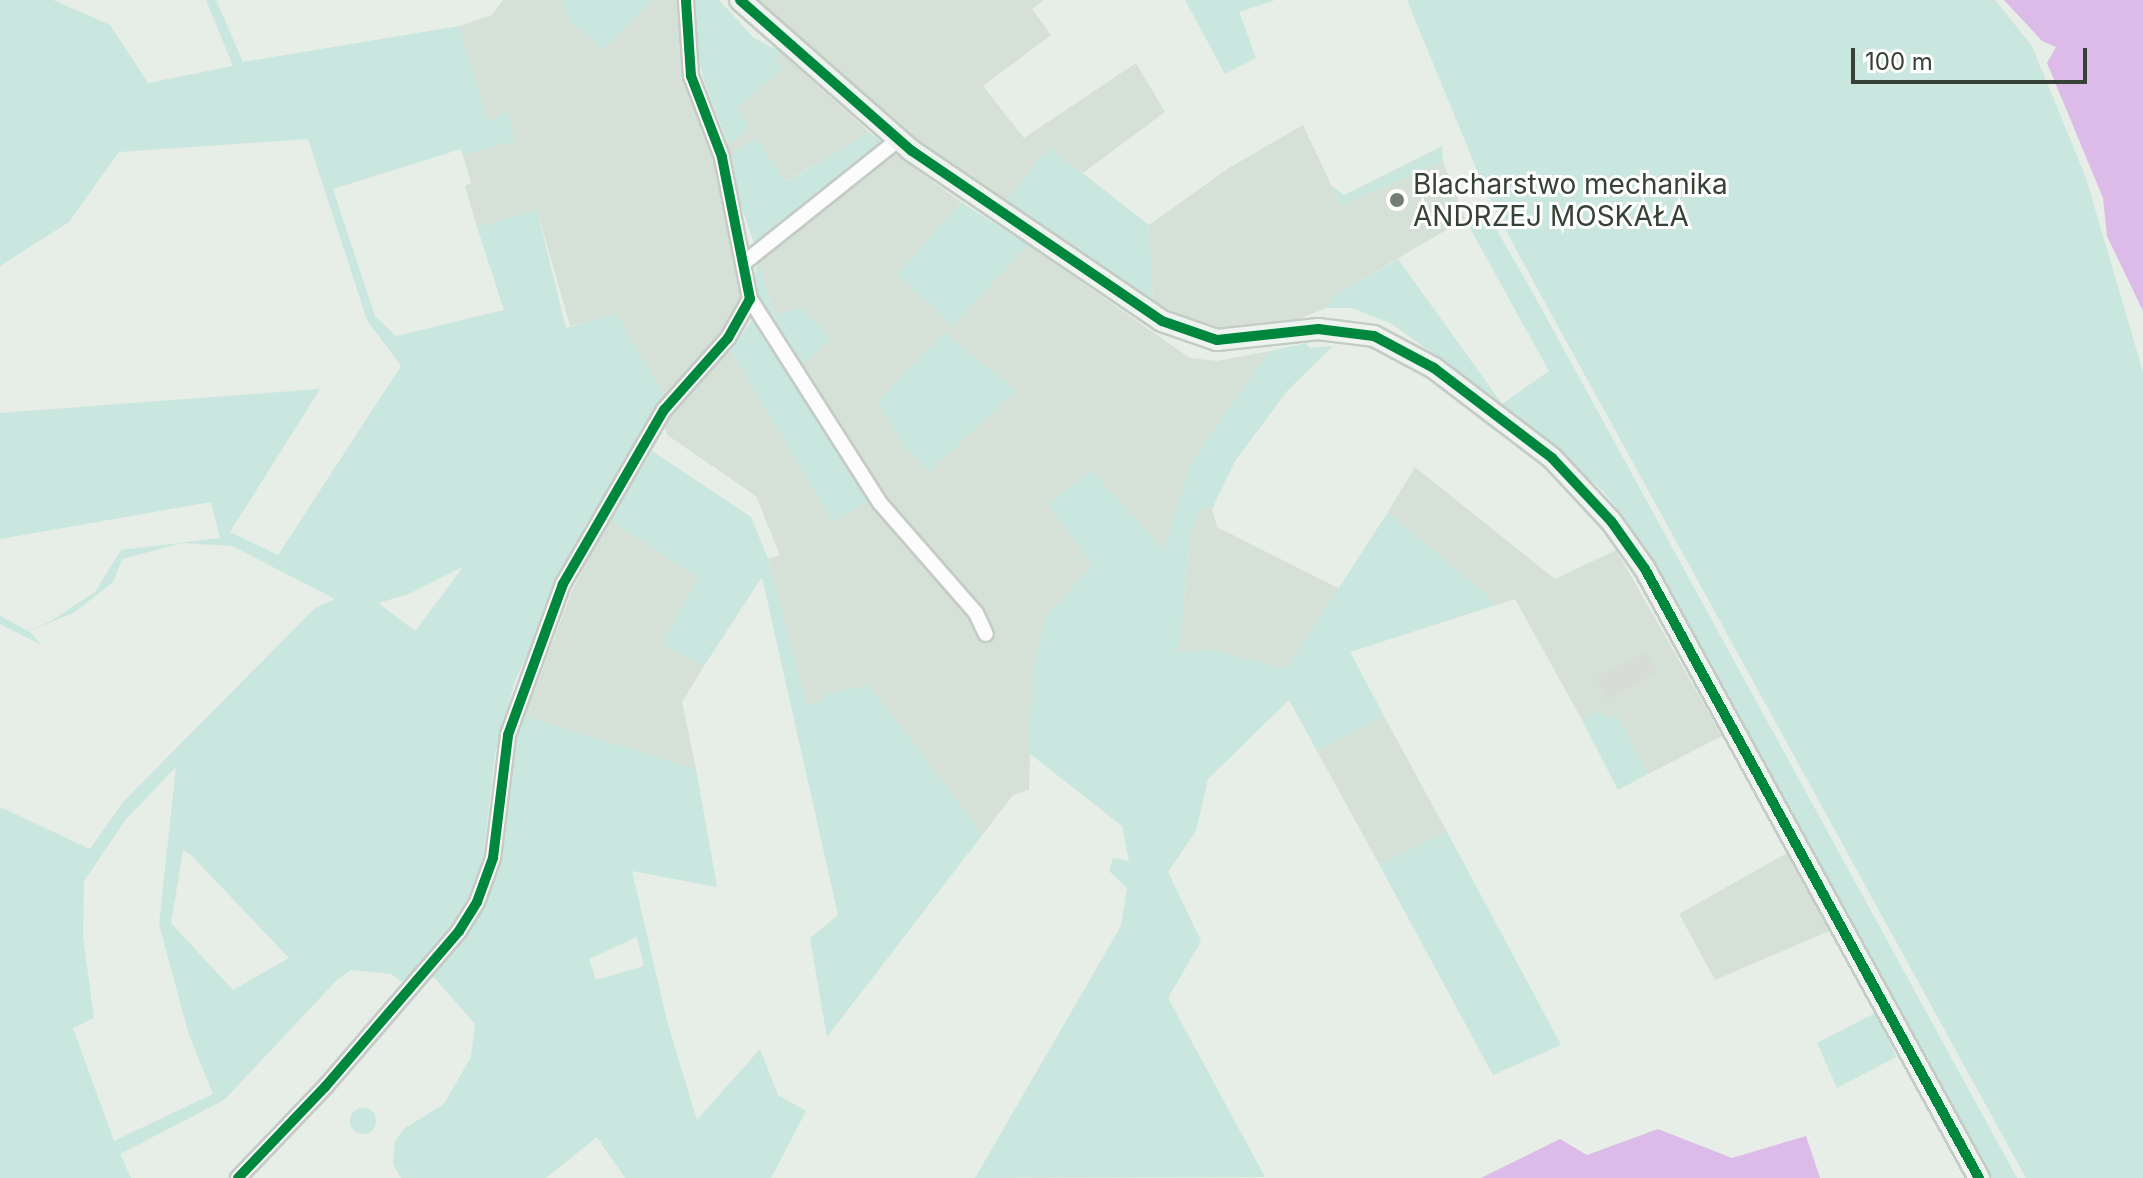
<!DOCTYPE html>
<meta charset="utf-8">
<style>
body{margin:0}
#map{position:relative;width:2143px;height:1178px;overflow:hidden;background:#e7ede7;font-family:Inter,sans-serif}
div>[style]{position:absolute}
.residential>*{inset:0;background:#d5e1d6}
.green>*{inset:0;background:#c9e6df}
.round{border-radius:50%}
.parking>*{inset:0;background:#d7dcd7}
.water>*{inset:0;background:#ddbbe8}
.roads{filter:drop-shadow(2px 0 #c5cbc5) drop-shadow(-2px 0 #c5cbc5) drop-shadow(0 2px #c5cbc5) drop-shadow(0 -2px #c5cbc5)}
.street>*{height:14px;margin:-7px;padding:0 7px;transform-origin:7px;border-radius:7px;background:#fbfcfb}
.secondary>*{height:20px;margin:-10px;padding:0 10px;transform-origin:10px;border-radius:10px;background:#edf4ef}
.cycleway>*{height:10px;margin:-5px;padding:0 5px;transform-origin:5px;border-radius:5px;background:#00873e}
.dots>*{width:22px;height:22px;translate:-50% -50%;box-sizing:border-box;border:4px solid #fff;border-radius:50%}
span{translate:-50% -50%;white-space:nowrap;text-align:center;line-height:1.15;-webkit-text-stroke:6px #fff;paint-order:stroke}
.poi-label{font-size:28px;color:#354235}
.left{translate:0 -50%;text-align:left}
.scale{position:absolute;left:1851px;top:48px;width:236px;height:36px;box-sizing:border-box;border:4px solid #354235;border-top:0;padding-left:10px;font-size:24px;line-height:28px;white-space:nowrap;color:#354235;-webkit-text-stroke:6px #fff;paint-order:stroke}
</style>
<div id="map">
<div class="residential">
<div style="clip-path:polygon(503px 0,561px 0,571px 22px,603px 50px,653px 0,680px 0,742px 271px,739px 310px,719px 341px,665px 397px,616px 314px,570px 326px,537px 210px,477px 227px,465px 186px,471px 183px,463px 155px,516px 141px,488px 122px,459px 26px,492px 15px)"></div>
<div style="clip-path:polygon(758px 0,1044px 0,1032px 9px,1051px 35px,983px 86px,1024px 138px,1136px 63px,1165px 112px,1083px 173px,1049px 147px,1004px 202px,925px 151px)"></div>
<div style="clip-path:polygon(779px 51px,869px 132px,785px 182px,756px 138px,730px 162px,726px 139px,732px 141px,737px 109px,783px 67px,776px 59px)"></div>
<div style="clip-path:polygon(1303px 125px,1341px 206px,1443px 161px,1465px 219px,1335px 295px,1326px 308px,1287px 324px,1222px 328px,1179px 315px,1153px 300px,1149px 225px,1227px 169px)"></div>
<div style="clip-path:polygon(895px 154px,961px 202px,898px 274px,952px 327px,1028px 245px,1190px 358px,1217px 361px,1270px 351px,1190px 466px,1164px 551px,1091px 470px,1092px 565px,1045px 618px,1032px 676px,1029px 790px,1013px 795px,983px 834px,869px 685px,822px 695px,823px 701px,807px 706px,768px 559px,780px 555px,756px 496px,667px 435px,664px 425px,697px 379px,730px 350px,833px 522px,866px 502px,931px 574px,944px 564px,878px 493px,803px 366px,830px 338px,775px 314px,758px 261px)"></div>
<div style="clip-path:polygon(1415px 467px,1555px 579px,1616px 550px,1722px 736px,1648px 774px,1601px 712px,1582px 720px,1515px 599px,1493px 606px,1488px 596px,1388px 512px)"></div>
<div style="clip-path:polygon(1201px 507px,1212px 509px,1217px 527px,1340px 589px,1286px 669px,1210px 649px,1179px 653px,1191px 531px)"></div>
<div style="clip-path:polygon(609px 520px,698px 578px,661px 644px,704px 666px,682px 702px,696px 769px,525px 716px,572px 591px)"></div>
<div style="clip-path:polygon(1384px 716px,1447px 832px,1379px 864px,1317px 751px)"></div>
<div style="clip-path:polygon(1787px 853px,1829px 931px,1715px 980px,1679px 914px)"></div>
</div>
<div class="green">
<div style="clip-path:polygon(evenodd,0 0,53px 0,110px 25px,148px 83px,233px 66px,206px 0,216px 0,243px 62px,459px 26px,488px 121px,507px 112px,516px 141px,463px 155px,461px 149px,333px 189px,375px 316px,396px 336px,504px 310px,477px 227px,537px 210px,566px 328px,616px 313px,665px 397px,585px 526px,515px 681px,495px 754px,482px 869px,475px 896px,458px 924px,403px 982px,391px 974px,351px 970px,337px 980px,224px 1100px,120px 1154px,131px 1178px,0 1178px,0 807px,90px 849px,124px 801px,315px 608px,335px 599px,232px 546px,182px 543px,122px 559px,113px 582px,75px 612px,29px 631px,42px 645px,0 624px,0 616px,28px 631px,51px 621px,95px 592px,121px 550px,220px 538px,211px 502px,0 539px,0 413px,320px 389px,230px 532px,278px 555px,401px 366px,367px 320px,308px 139px,119px 152px,69px 222px,0 266px,0 0,464px 566px,415px 631px,378px 603px,409px 594px,464px 566px,0 0,176px 767px,159px 924px,189px 1035px,213px 1094px,114px 1141px,73px 1028px,94px 1018px,83px 937px,84px 881px,126px 819px,176px 767px,0 0,183px 850px,190px 854px,289px 958px,233px 990px,171px 923px,183px 850px)"></div>
<div style="clip-path:polygon(561px 0,653px 0,603px 50px,571px 22px)"></div>
<div style="clip-path:polygon(693px 0,719px 0,754px 38px,779px 51px,776px 59px,783px 67px,737px 109px,750px 129px,732px 142px,726px 139px,704px 81px,692px 32px)"></div>
<div style="clip-path:polygon(1185px 0,1275px 0,1239px 12px,1256px 58px,1225px 74px)"></div>
<div style="clip-path:polygon(1407px 0,1995px 0,2032px 46px,2086px 178px,2143px 372px,2143px 1178px,2026px 1178px,1520px 257px,1484px 187px)"></div>
<div style="clip-path:polygon(869px 132px,883px 143px,754px 243px,735px 189px,732px 154px,756px 138px,786px 182px)"></div>
<div style="clip-path:polygon(1442px 146px,1443px 161px,1341px 206px,1332px 186px,1344px 195px)"></div>
<div style="clip-path:polygon(1049px 147px,1149px 225px,1153px 300px,1004px 202px)"></div>
<div style="clip-path:polygon(961px 202px,1028px 245px,952px 327px,897px 274px)"></div>
<div style="clip-path:polygon(1483px 206px,1534px 295px,2017px 1178px,1992px 1178px,1644px 545px,1603px 491px,1502px 404px,1392px 324px,1352px 308px,1326px 308px,1335px 295px,1398px 259px,1502px 404px,1549px 371px,1465px 219px)"></div>
<div style="clip-path:polygon(758px 261px,775px 314px,803px 308px,830px 338px,803px 366px,761px 304px,754px 280px)"></div>
<div style="clip-path:polygon(753px 319px,911px 544px,907px 548px,866px 502px,833px 522px,730px 350px)"></div>
<div style="clip-path:polygon(945px 332px,1016px 391px,929px 472px,906px 449px,877px 402px)"></div>
<div style="clip-path:polygon(1306px 343px,1310px 348px,1333px 346px,1287px 391px,1235px 461px,1212px 509px,1201px 507px,1191px 531px,1179px 653px,1210px 649px,1286px 669px,1388px 512px,1488px 596px,1493px 606px,1350px 652px,1384px 716px,1317px 751px,1289px 700px,1208px 779px,1196px 831px,1168px 872px,1201px 941px,1168px 998px,1265px 1177px,975px 1178px,1121px 926px,1127px 888px,1109px 871px,1113px 858px,1129px 861px,1122px 826px,1029px 753px,1032px 676px,1045px 618px,1092px 565px,1048px 504px,1091px 470px,1164px 550px,1190px 466px,1207px 439px,1270px 351px)"></div>
<div style="clip-path:polygon(652px 451px,751px 517px,768px 559px,807px 705px,823px 701px,822px 695px,869px 685px,983px 834px,827px 1037px,810px 938px,838px 915px,762px 577px,704px 666px,661px 644px,698px 578px,609px 520px)"></div>
<div style="clip-path:polygon(1600px 711px,1607px 719px,1616px 714px,1648px 774px,1618px 790px,1582px 720px)"></div>
<div style="clip-path:polygon(evenodd,525px 716px,696px 769px,717px 887px,632px 871px,668px 1025px,697px 1120px,760px 1049px,778px 1095px,806px 1111px,771px 1178px,625px 1178px,597px 1137px,546px 1178px,401px 1178px,393px 1164px,395px 1141px,405px 1128px,444px 1104px,471px 1057px,475px 1024px,430px 973px,468px 931px,499px 866px,507px 768px,516px 722px,525px 716px,637px 937px,644px 966px,596px 980px,589px 959px,637px 937px)"></div>
<div style="clip-path:polygon(1447px 832px,1561px 1045px,1493px 1075px,1379px 864px)"></div>
<div style="clip-path:polygon(1877px 1012px,1896px 1057px,1837px 1088px,1817px 1043px)"></div>
<div class="round" style="left:350px;top:1108px;width:26px;height:26px"></div>
</div>
<div class="parking">
<div style="clip-path:polygon(1646px 652px,1657px 672px,1607px 700px,1596px 678px)"></div>
</div>
<div class="water">
<div style="clip-path:polygon(2004px 0,2143px 0,2143px 311px,2107px 236px,2103px 198px,2047px 63px,2056px 47px,2042px 41px)"></div>
<div style="clip-path:polygon(1658px 1129px,1732px 1158px,1806px 1136px,1820px 1178px,1481px 1178px,1560px 1139px,1587px 1155px)"></div>
</div>
<div class="roads">
<div class="street">
<div style="left:745px;top:262px;width:196px;rotate:-38.6deg"></div>
<div style="left:750px;top:299px;width:242px;rotate:57.5deg"></div>
<div style="left:880px;top:503px;width:146px;rotate:48.9deg"></div>
<div style="left:976px;top:613px;width:23px;rotate:65deg"></div>
<div style="left:238px;top:1178px;width:126px;rotate:-46.3deg"></div>
<div style="left:325px;top:1087px;width:206px;rotate:-49.3deg"></div>
<div style="left:459px;top:931px;width:34px;rotate:-58deg"></div>
<div style="left:477px;top:902px;width:47px;rotate:-70deg"></div>
<div style="left:493px;top:858px;width:124px;rotate:-83deg"></div>
<div style="left:508px;top:735px;width:161px;rotate:-70deg"></div>
<div style="left:563px;top:584px;width:201px;rotate:-59.9deg"></div>
<div style="left:664px;top:410px;width:96px;rotate:-48.4deg"></div>
<div style="left:728px;top:338px;width:45px;rotate:-60.6deg"></div>
<div style="left:750px;top:299px;width:145px;rotate:-101.2deg"></div>
<div style="left:722px;top:157px;width:87px;rotate:-110.9deg"></div>
<div style="left:691px;top:76px;width:76px;rotate:-93.8deg"></div>
</div>
<div class="secondary">
<div style="left:740px;top:0;width:229px;rotate:41.3deg"></div>
<div style="left:912px;top:151px;width:302px;rotate:34.2deg"></div>
<div style="left:1162px;top:321px;width:58px;rotate:19.1deg"></div>
<div style="left:1217px;top:340px;width:102px;rotate:-6.2deg"></div>
<div style="left:1318px;top:329px;width:56px;rotate:7.1deg"></div>
<div style="left:1374px;top:336px;width:68px;rotate:28.1deg"></div>
<div style="left:1434px;top:368px;width:148px;rotate:37.3deg"></div>
<div style="left:1552px;top:458px;width:86px;rotate:46.9deg"></div>
<div style="left:1611px;top:521px;width:59px;rotate:54.7deg"></div>
<div style="left:1645px;top:569px;width:695px;rotate:61.26deg"></div>
</div>
</div>
<div class="cycleway">
<div style="left:740px;top:0;width:229px;rotate:41.3deg"></div>
<div style="left:912px;top:151px;width:302px;rotate:34.2deg"></div>
<div style="left:1162px;top:321px;width:58px;rotate:19.1deg"></div>
<div style="left:1217px;top:340px;width:102px;rotate:-6.2deg"></div>
<div style="left:1318px;top:329px;width:56px;rotate:7.1deg"></div>
<div style="left:1374px;top:336px;width:68px;rotate:28.1deg"></div>
<div style="left:1434px;top:368px;width:148px;rotate:37.3deg"></div>
<div style="left:1552px;top:458px;width:86px;rotate:46.9deg"></div>
<div style="left:1611px;top:521px;width:59px;rotate:54.7deg"></div>
<div style="left:1645px;top:569px;width:695px;rotate:61.26deg"></div>
<div style="left:238px;top:1178px;width:126px;rotate:-46.3deg"></div>
<div style="left:325px;top:1087px;width:206px;rotate:-49.3deg"></div>
<div style="left:459px;top:931px;width:34px;rotate:-58deg"></div>
<div style="left:477px;top:902px;width:47px;rotate:-70deg"></div>
<div style="left:493px;top:858px;width:124px;rotate:-83deg"></div>
<div style="left:508px;top:735px;width:161px;rotate:-70deg"></div>
<div style="left:563px;top:584px;width:201px;rotate:-59.9deg"></div>
<div style="left:664px;top:410px;width:96px;rotate:-48.4deg"></div>
<div style="left:728px;top:338px;width:45px;rotate:-60.6deg"></div>
<div style="left:750px;top:299px;width:145px;rotate:-101.2deg"></div>
<div style="left:722px;top:157px;width:87px;rotate:-110.9deg"></div>
<div style="left:691px;top:76px;width:76px;rotate:-93.8deg"></div>
</div>
<div class="dots">
<div style="left:1397px;top:200px;background:#737e73"></div>
</div>
<div class="poi-label">
<span class="left" style="left:1413px;top:200px">Blacharstwo mechanika<br>ANDRZEJ MOSKAŁA</span>
</div>
<div class="scale">100 m</div>
</div>
